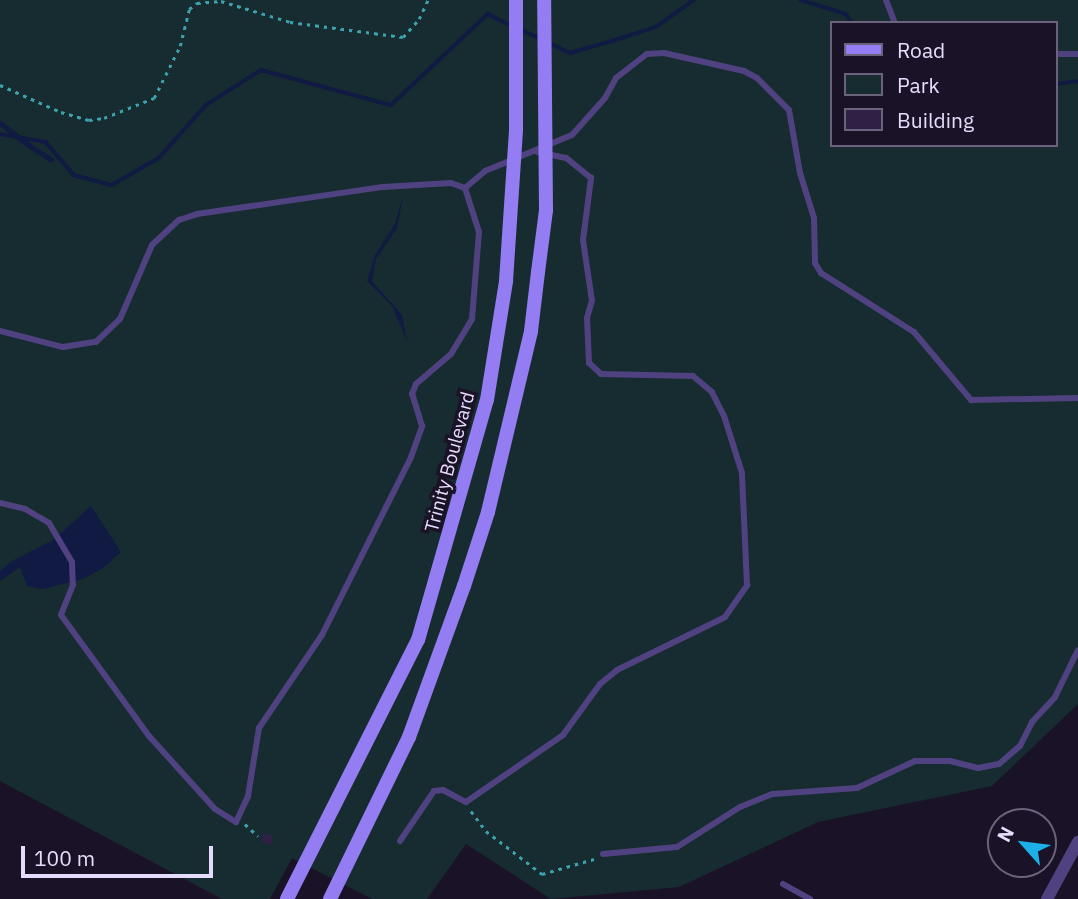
<!DOCTYPE html>
<style>
body{margin:0}
#map{position:relative;width:1078px;height:899px;overflow:hidden;background:#1a1327;font-family:"IBM Plex Sans",sans-serif}
div>[style]{position:absolute}
.green>*{inset:0;background:#162c30}
.water>*{inset:0;background:#101a42}
.stream>*{height:3.5px;margin:-1.75px;padding:0 1.75px;transform-origin:1.75px;border-radius:1.75px;background:#101a42}
.building>*{inset:0;background:#2f2046}
.path>*{height:2.5px;margin-top:-1.25px;transform-origin:0;background:repeating-linear-gradient(90deg,#3da1ae 0 3.5px,transparent 0 8.5px)}
.lane>*{height:6px;margin:-3px;padding:0 3px;transform-origin:3px;border-radius:3px;background:#504281}
.street>*{height:12px;margin:-6px;padding:0 6px;transform-origin:6px;border-radius:6px;background:#504281}
.secondary>*{height:14px;margin:-7px;padding:0 7px;transform-origin:7px;border-radius:7px;background:#947df2}
.secondary-bridge>*{height:14px;margin:-7px;padding:0 7px;transform-origin:7px;border-radius:7px;background:#947df2}
span{translate:-50% -50%;white-space:nowrap;text-align:center;line-height:1.15;-webkit-text-stroke:7px #1a1327;paint-order:stroke}
.street-label{font-size:19px;color:#e5dcfb}
.legend{position:absolute;left:830px;top:21px;width:228px;height:126px;box-sizing:border-box;background:#1a1327;border:2px solid #6b637c;margin:0;padding:9px 12px;list-style:none;font-size:21px;color:#e5dcfb}
.legend li{display:flex;align-items:center;gap:14px;height:35px}
.legend b{width:35px;border:2px solid #6b637c}
.north{position:absolute;left:987px;top:808px;width:70px;height:70px;box-sizing:border-box;background:#1a1327;border:2px solid #6b637c;border-radius:50%;rotate:298deg;font-size:19px;font-weight:700;line-height:28px;text-align:center;color:#e5dcfb}
.north::after{content:'';display:block;margin:auto;width:24px;height:32px;background:#1cafe8;clip-path:polygon(50% 0,100% 100%,50% 72%,0 100%)}
.scale{position:absolute;left:21px;top:846px;width:192px;height:32px;box-sizing:border-box;border:4px solid #e5dcfb;border-top:0;padding-left:9px;font-size:21px;line-height:24px;white-space:nowrap;color:#e5dcfb;-webkit-text-stroke:5px #1a1327;paint-order:stroke}
</style>
<div id="map">
<div class="green">
<div style="clip-path:polygon(evenodd,0 0,1078px 0,1078px 704px,992px 786px,818px 822px,679px 887px,551px 899px,466px 844px,427px 899px,372px 899px,292px 858px,270px 899px,222px 899px,0 781px,0 0,831px 23px,1055px 23px,1055px 145px,831px 145px,831px 23px)"></div>
</div>
<div class="water">
<div style="clip-path:polygon(0 120px,37px 148px,55px 159px,51px 163px,21px 143px,0 126px)"></div>
<div style="clip-path:polygon(403px 196px,397px 228px,376px 259px,372px 281px,402px 315px,407px 341px,392px 306px,367px 281px,375px 255px,395px 224px)"></div>
<div style="clip-path:polygon(91px 506px,121px 552px,103px 568px,83px 579px,43px 589px,27px 586px,20px 567px,0 581px,0 571px,12px 561px,53px 540px)"></div>
</div>
<div class="stream">
<div style="left:801px;top:0;width:47px;rotate:17.3deg"></div>
<div style="left:846px;top:14px;width:11px;rotate:56deg"></div>
<div style="left:519px;top:29px;width:24px;rotate:24deg"></div>
<div style="left:548px;top:42px;width:25px;rotate:27deg"></div>
<div style="left:570px;top:53px;width:41px;rotate:-15.8deg"></div>
<div style="left:609px;top:42px;width:49px;rotate:-17.7deg"></div>
<div style="left:656px;top:27px;width:47px;rotate:-35.4deg"></div>
<div style="left:1055px;top:84px;width:23px;rotate:-7deg"></div>
<div style="left:0;top:134px;width:47px;rotate:9.9deg"></div>
<div style="left:46px;top:142px;width:43px;rotate:49.7deg"></div>
<div style="left:74px;top:175px;width:39px;rotate:15deg"></div>
<div style="left:112px;top:185px;width:54px;rotate:-29.9deg"></div>
<div style="left:159px;top:158px;width:71px;rotate:-48.4deg"></div>
<div style="left:206px;top:105px;width:65px;rotate:-32.5deg"></div>
<div style="left:261px;top:70px;width:135px;rotate:15.1deg"></div>
<div style="left:391px;top:105px;width:133px;rotate:-43.2deg"></div>
<div style="left:488px;top:14px;width:27px;rotate:27deg"></div>
</div>
<div class="building">
<div style="clip-path:polygon(263px 833px,273px 836px,271px 845px,261px 842px)"></div>
</div>
<div class="path">
<div style="left:0;top:85px;width:67px;rotate:23.9deg"></div>
<div style="left:61px;top:112px;width:29px;rotate:16deg"></div>
<div style="left:89px;top:120px;width:15px;rotate:-8deg"></div>
<div style="left:104px;top:118px;width:54px;rotate:-21.8deg"></div>
<div style="left:154px;top:98px;width:58px;rotate:-63.4deg"></div>
<div style="left:180px;top:46px;width:38px;rotate:-76deg"></div>
<div style="left:189px;top:9px;width:10px;rotate:-37deg"></div>
<div style="left:197px;top:3px;width:24px;rotate:-5deg"></div>
<div style="left:221px;top:1px;width:72px;rotate:16.9deg"></div>
<div style="left:290px;top:22px;width:114px;rotate:7.6deg"></div>
<div style="left:403px;top:37px;width:24px;rotate:-48deg"></div>
<div style="left:419px;top:19px;width:21px;rotate:-65deg"></div>
<div style="left:471px;top:811px;width:25px;rotate:53deg"></div>
<div style="left:486px;top:831px;width:71px;rotate:37.5deg"></div>
<div style="left:542px;top:874px;width:54px;rotate:-16.1deg"></div>
<div style="left:245px;top:824px;width:18px;rotate:43deg"></div>
</div>
<div class="lane">
<div style="left:886px;top:0;width:25px;rotate:69deg"></div>
<div style="left:1055px;top:54px;width:23px"></div>
<div style="left:465px;top:188px;width:26px;rotate:-40deg"></div>
<div style="left:485px;top:171px;width:94px;rotate:-22.5deg"></div>
<div style="left:572px;top:135px;width:50px;rotate:-48.3deg"></div>
<div style="left:605px;top:98px;width:23px;rotate:-61deg"></div>
<div style="left:616px;top:78px;width:39px;rotate:-38deg"></div>
<div style="left:647px;top:54px;width:17px;rotate:-3deg"></div>
<div style="left:664px;top:53px;width:82px;rotate:12.7deg"></div>
<div style="left:744px;top:71px;width:15px;rotate:28deg"></div>
<div style="left:757px;top:78px;width:45px;rotate:45deg"></div>
<div style="left:789px;top:110px;width:64px;rotate:80.1deg"></div>
<div style="left:800px;top:173px;width:47px;rotate:72.7deg"></div>
<div style="left:814px;top:218px;width:45px;rotate:88.7deg"></div>
<div style="left:815px;top:263px;width:12px;rotate:59deg"></div>
<div style="left:821px;top:273px;width:110px;rotate:32.4deg"></div>
<div style="left:914px;top:332px;width:89px;rotate:50deg"></div>
<div style="left:971px;top:400px;width:107px;rotate:-1.1deg"></div>
<div style="left:0;top:331px;width:65px;rotate:14.3deg"></div>
<div style="left:63px;top:347px;width:33px;rotate:-9deg"></div>
<div style="left:96px;top:342px;width:33px;rotate:-44deg"></div>
<div style="left:120px;top:319px;width:81px;rotate:-66.6deg"></div>
<div style="left:152px;top:245px;width:37px;rotate:-43deg"></div>
<div style="left:179px;top:220px;width:19px;rotate:-18deg"></div>
<div style="left:197px;top:214px;width:188px;rotate:-8.3deg"></div>
<div style="left:383px;top:187px;width:68px;rotate:-3.4deg"></div>
<div style="left:451px;top:183px;width:15px;rotate:20deg"></div>
<div style="left:0;top:503px;width:26px;rotate:13deg"></div>
<div style="left:25px;top:509px;width:28px;rotate:30deg"></div>
<div style="left:49px;top:523px;width:45px;rotate:59.5deg"></div>
<div style="left:72px;top:562px;width:23px;rotate:88deg"></div>
<div style="left:73px;top:585px;width:32px;rotate:112deg"></div>
<div style="left:61px;top:615px;width:150px;rotate:54deg"></div>
<div style="left:149px;top:736px;width:98px;rotate:47.9deg"></div>
<div style="left:215px;top:809px;width:25px;rotate:32deg"></div>
<div style="left:236px;top:822px;width:29px;rotate:-65deg"></div>
<div style="left:248px;top:796px;width:69px;rotate:-80.8deg"></div>
<div style="left:259px;top:728px;width:112px;rotate:-55.9deg"></div>
<div style="left:322px;top:635px;width:199px;rotate:-63.4deg"></div>
<div style="left:411px;top:457px;width:33px;rotate:-70deg"></div>
<div style="left:422px;top:426px;width:34px;rotate:-107deg"></div>
<div style="left:412px;top:394px;width:11px;rotate:-68deg"></div>
<div style="left:416px;top:384px;width:46px;rotate:-40.6deg"></div>
<div style="left:451px;top:354px;width:41px;rotate:-59deg"></div>
<div style="left:472px;top:319px;width:87px;rotate:-85.4deg"></div>
<div style="left:479px;top:232px;width:46px;rotate:-107.7deg"></div>
<div style="left:400px;top:841px;width:60px;rotate:-55.8deg"></div>
<div style="left:434px;top:791px;width:9px;rotate:-6deg"></div>
<div style="left:443px;top:790px;width:26px;rotate:28deg"></div>
<div style="left:466px;top:802px;width:118px;rotate:-34.6deg"></div>
<div style="left:563px;top:735px;width:63px;rotate:-54deg"></div>
<div style="left:600px;top:684px;width:22px;rotate:-39deg"></div>
<div style="left:617px;top:670px;width:120px;rotate:-26.1deg"></div>
<div style="left:725px;top:617px;width:39px;rotate:-55deg"></div>
<div style="left:747px;top:585px;width:112px;rotate:-92.6deg"></div>
<div style="left:742px;top:473px;width:60px;rotate:-107.5deg"></div>
<div style="left:724px;top:416px;width:27px;rotate:-117deg"></div>
<div style="left:712px;top:392px;width:25px;rotate:-140deg"></div>
<div style="left:693px;top:376px;width:92px;rotate:-178.8deg"></div>
<div style="left:601px;top:374px;width:16px;rotate:-137deg"></div>
<div style="left:589px;top:363px;width:45px;rotate:-92.5deg"></div>
<div style="left:587px;top:318px;width:18px;rotate:-74deg"></div>
<div style="left:592px;top:301px;width:62px;rotate:-98.4deg"></div>
<div style="left:583px;top:240px;width:63px;rotate:-82.6deg"></div>
<div style="left:591px;top:178px;width:32px;rotate:-141deg"></div>
<div style="left:566px;top:158px;width:30px;rotate:-168deg"></div>
<div style="left:603px;top:854px;width:74px;rotate:-5.4deg"></div>
<div style="left:677px;top:847px;width:75px;rotate:-32.4deg"></div>
<div style="left:740px;top:807px;width:35px;rotate:-22deg"></div>
<div style="left:773px;top:794px;width:84px;rotate:-4.1deg"></div>
<div style="left:857px;top:788px;width:64px;rotate:-25deg"></div>
<div style="left:915px;top:761px;width:35px"></div>
<div style="left:950px;top:761px;width:29px;rotate:14deg"></div>
<div style="left:978px;top:768px;width:21px;rotate:-11deg"></div>
<div style="left:999px;top:764px;width:28px;rotate:-41deg"></div>
<div style="left:1020px;top:746px;width:27px;rotate:-63deg"></div>
<div style="left:1032px;top:722px;width:34px;rotate:-47deg"></div>
<div style="left:1055px;top:697px;width:52px;rotate:-63.9deg"></div>
<div style="left:783px;top:884px;width:31px;rotate:29deg"></div>
</div>
<div class="street">
<div style="left:1047px;top:899px;width:65px;rotate:-61.5deg"></div>
</div>
<div class="secondary">
<div style="left:287px;top:899px;width:290px;rotate:-63.2deg"></div>
<div style="left:418px;top:640px;width:250px;rotate:-74deg"></div>
<div style="left:487px;top:400px;width:121px;rotate:-80.9deg"></div>
<div style="left:330px;top:899px;width:180px;rotate:-64deg"></div>
<div style="left:409px;top:737px;width:161px;rotate:-70deg"></div>
<div style="left:464px;top:586px;width:78px;rotate:-72deg"></div>
<div style="left:488px;top:512px;width:186px;rotate:-76.6deg"></div>
<div style="left:531px;top:331px;width:59px;rotate:-83.2deg"></div>
</div>
<div class="secondary-bridge">
<div style="left:538px;top:272px;width:63px;rotate:-82.6deg"></div>
<div style="left:546px;top:210px;width:210px;rotate:-90.5deg"></div>
<div style="left:506px;top:281px;width:152px;rotate:-86.2deg"></div>
<div style="left:516px;top:129px;width:129px;rotate:-90deg"></div>
</div>
<div class="street-label">
<span style="left:450px;top:462px;rotate:-75deg">Trinity Boulevard</span>
</div>
<ul class="legend">
<li><b style="height:9px;background:#947df2"></b>Road</li>
<li><b style="height:19px;background:#162c30"></b>Park</li>
<li><b style="height:19px;background:#2f2046"></b>Building</li>
</ul>
<div class="north">N</div>
<div class="scale">100 m</div>
</div>
